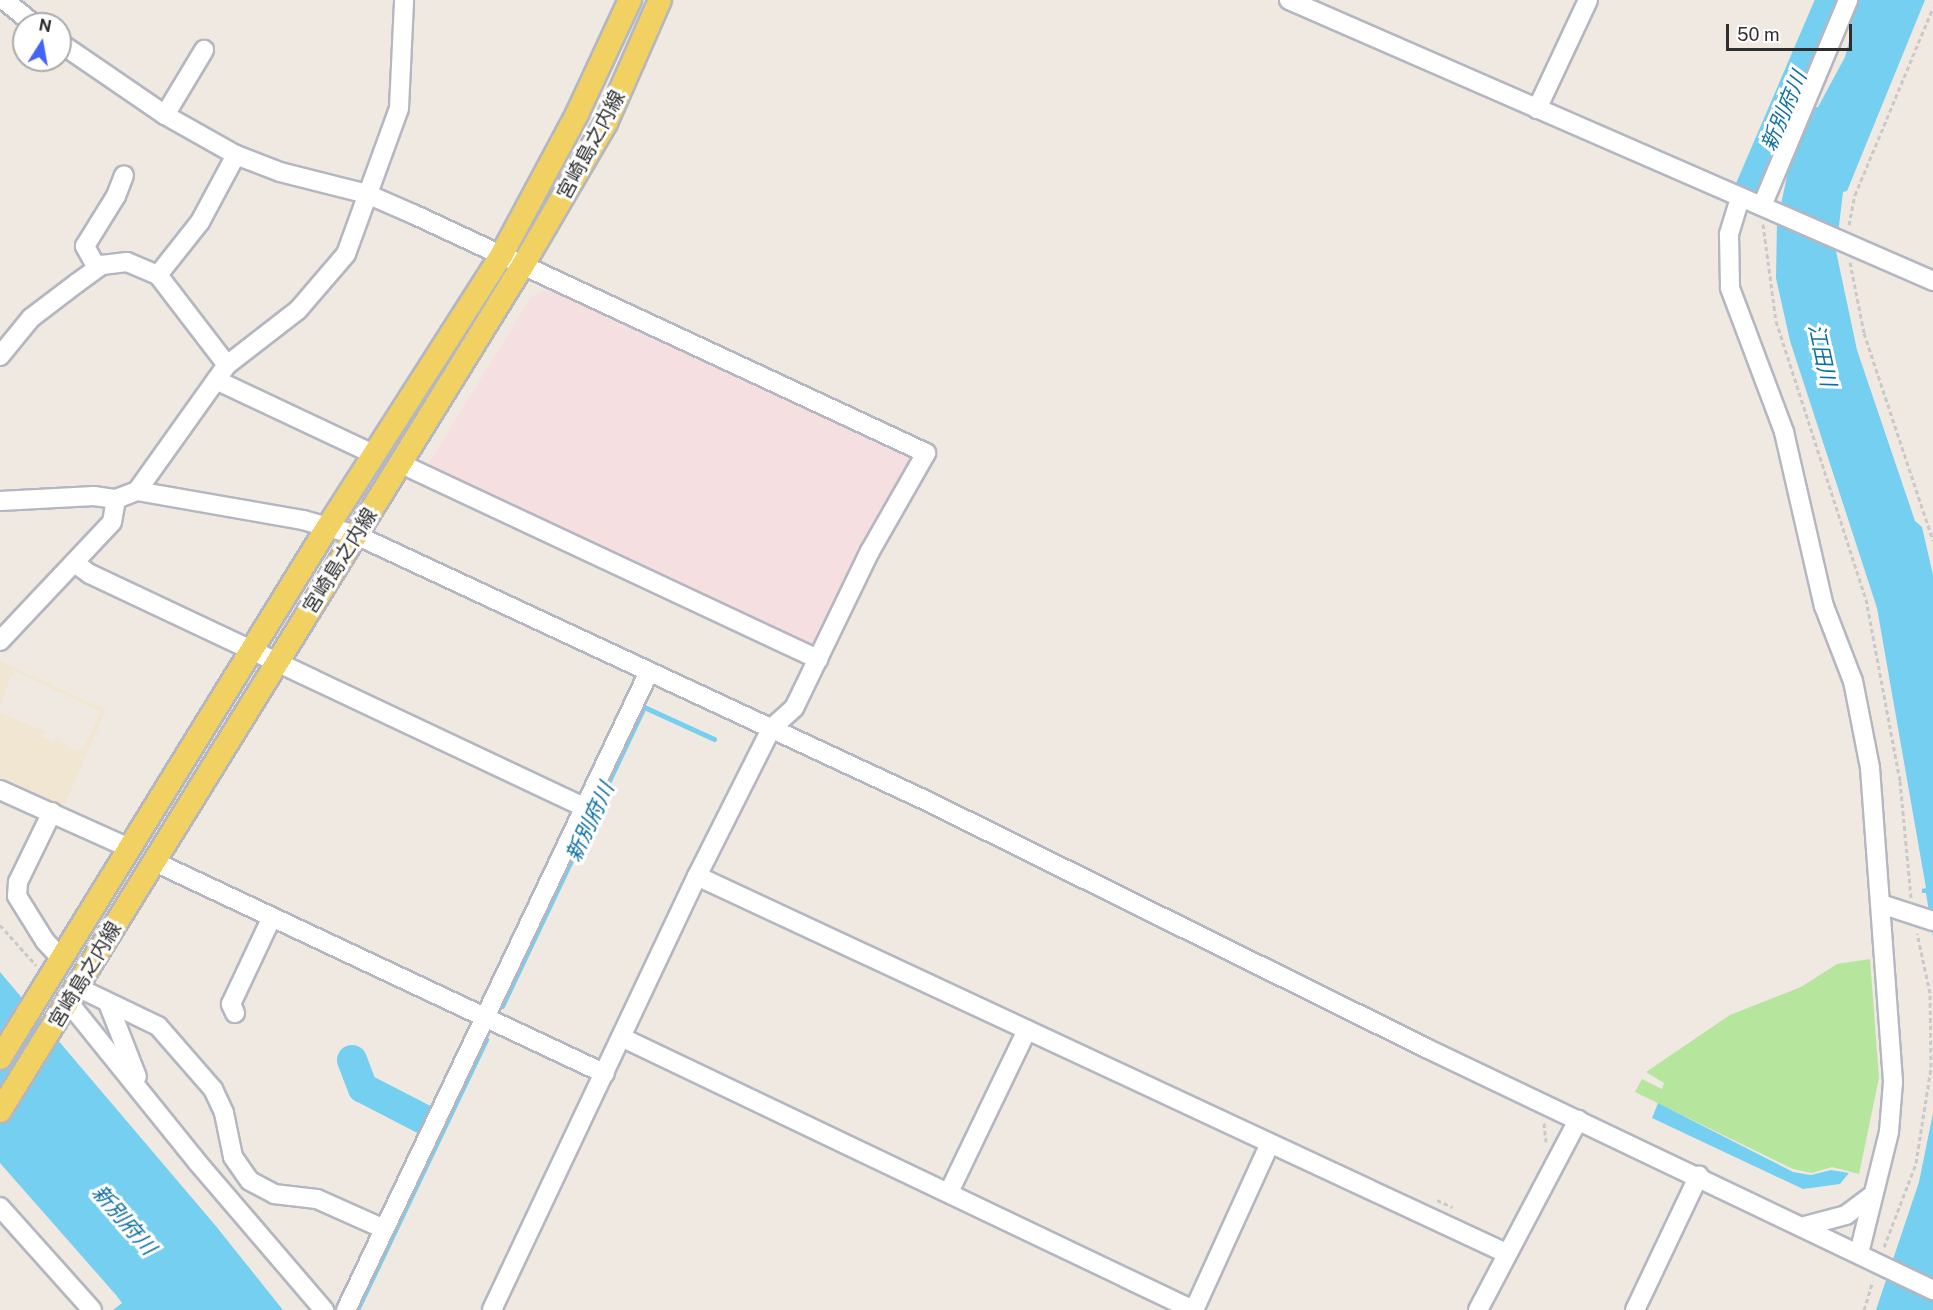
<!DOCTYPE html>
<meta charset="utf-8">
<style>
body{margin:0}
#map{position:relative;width:1933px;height:1310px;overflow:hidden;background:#efe9e1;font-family:"Public Sans","Noto Sans JP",sans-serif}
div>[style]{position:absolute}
.education>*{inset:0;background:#f0e6d1}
.medical>*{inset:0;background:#f5dfe0}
.green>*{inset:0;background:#b6e59e}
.water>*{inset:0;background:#75cff0}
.stream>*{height:5px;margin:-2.5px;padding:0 2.5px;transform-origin:2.5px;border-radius:2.5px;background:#75cff0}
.river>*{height:30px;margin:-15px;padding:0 15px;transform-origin:15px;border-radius:15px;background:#75cff0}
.path>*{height:3px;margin-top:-1.5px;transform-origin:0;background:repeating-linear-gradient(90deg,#c9c9c9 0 4.5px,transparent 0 7.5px)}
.roads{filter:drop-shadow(2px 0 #b4b7c1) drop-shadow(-2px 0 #b4b7c1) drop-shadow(0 2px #b4b7c1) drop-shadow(0 -2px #b4b7c1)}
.minor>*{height:18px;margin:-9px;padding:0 9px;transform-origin:9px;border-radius:9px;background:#fff}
.major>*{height:22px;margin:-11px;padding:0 11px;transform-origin:11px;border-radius:11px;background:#f2d163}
span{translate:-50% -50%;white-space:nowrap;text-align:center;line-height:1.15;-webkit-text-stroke:6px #fff;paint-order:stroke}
.street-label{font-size:20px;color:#2e2e2e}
.water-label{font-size:21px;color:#0d6fa3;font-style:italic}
.north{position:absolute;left:12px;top:12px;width:60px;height:60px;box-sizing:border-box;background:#fff;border:2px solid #ababab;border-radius:50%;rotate:11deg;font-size:16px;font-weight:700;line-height:24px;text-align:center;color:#2e2e2e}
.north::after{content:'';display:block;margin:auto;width:21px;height:27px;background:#4264fb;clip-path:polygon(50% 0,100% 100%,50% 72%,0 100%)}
.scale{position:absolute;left:1726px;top:24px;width:126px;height:27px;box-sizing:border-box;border:3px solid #2e2e2e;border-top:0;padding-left:8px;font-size:18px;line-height:21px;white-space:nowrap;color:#2e2e2e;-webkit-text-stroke:4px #fff;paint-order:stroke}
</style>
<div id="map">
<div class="education">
<div style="clip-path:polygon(0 661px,106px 710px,63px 808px,0 780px,0 713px,45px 731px,42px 737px,53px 742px,56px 737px,64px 741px,72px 750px,83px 749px,101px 712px,17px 672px,10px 677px,0 706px)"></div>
</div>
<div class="medical">
<div style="clip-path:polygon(549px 288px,914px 455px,854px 561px,815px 647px,427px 466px,531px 297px)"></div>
</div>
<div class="green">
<div style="clip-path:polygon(1870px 959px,1879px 1078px,1859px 1174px,1832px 1167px,1812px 1173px,1793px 1169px,1635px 1092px,1642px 1079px,1662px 1089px,1664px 1083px,1646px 1072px,1730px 1015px,1801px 987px,1837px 964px)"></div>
</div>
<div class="water">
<div style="clip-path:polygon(1857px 0,1925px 0,1847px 191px,1843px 192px,1836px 251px,1857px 350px,1915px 521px,1922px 527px,1933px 575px,1933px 937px,1926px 893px,1922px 893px,1922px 889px,1926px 888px,1877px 608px,1790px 341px,1776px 278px,1777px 223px,1790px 162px,1812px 108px,1818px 107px,1845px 57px,1852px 30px,1849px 20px)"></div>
<div style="clip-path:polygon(0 972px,215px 1225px,283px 1310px,113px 1310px,122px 1303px,116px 1295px,0 1163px)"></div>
<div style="clip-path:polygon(1658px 1103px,1793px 1172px,1811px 1175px,1831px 1170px,1849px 1173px,1840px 1184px,1803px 1189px,1652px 1118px)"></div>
<div style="clip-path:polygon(1933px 1113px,1933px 1310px,1876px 1310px,1919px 1182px)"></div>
</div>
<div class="stream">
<div style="left:502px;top:1006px;width:331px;rotate:-64.6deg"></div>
<div style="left:644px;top:707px;width:77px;rotate:24.6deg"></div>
<div style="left:357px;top:1310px;width:300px;rotate:-64.5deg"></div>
</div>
<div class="river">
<div style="left:1750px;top:189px;width:206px;rotate:-66.8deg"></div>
<div style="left:352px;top:1060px;width:30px;rotate:69deg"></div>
<div style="left:363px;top:1088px;width:70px;rotate:27.3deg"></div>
</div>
<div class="path">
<div style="left:1763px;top:224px;width:98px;rotate:82.4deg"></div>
<div style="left:1776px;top:321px;width:292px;rotate:72.1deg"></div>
<div style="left:1866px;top:599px;width:185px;rotate:79.4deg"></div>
<div style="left:1900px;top:781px;width:117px;rotate:84.6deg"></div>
<div style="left:1849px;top:225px;width:31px;rotate:-79deg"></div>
<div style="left:1855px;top:195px;width:203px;rotate:-67.4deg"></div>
<div style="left:1850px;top:262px;width:72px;rotate:78.8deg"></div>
<div style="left:1864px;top:333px;width:219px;rotate:71.6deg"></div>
<div style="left:0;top:925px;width:54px;rotate:48deg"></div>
<div style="left:1544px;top:1123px;width:19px;rotate:84deg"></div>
<div style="left:1437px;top:1200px;width:17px;rotate:25deg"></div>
<div style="left:1884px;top:1247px;width:90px;rotate:-69.1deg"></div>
<div style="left:1916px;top:1163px;width:97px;rotate:-81.1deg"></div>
<div style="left:1931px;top:1067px;width:74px;rotate:-90.8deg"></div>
<div style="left:1930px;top:993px;width:61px;rotate:-102.2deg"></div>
<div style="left:1864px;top:1310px;width:30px;rotate:-73deg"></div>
</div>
<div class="roads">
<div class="minor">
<div style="left:4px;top:0;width:38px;rotate:39deg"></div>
<div style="left:1289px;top:0;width:703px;rotate:23.57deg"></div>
<div style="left:60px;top:43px;width:127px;rotate:34.4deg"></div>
<div style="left:165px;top:115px;width:81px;rotate:29.4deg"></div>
<div style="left:236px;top:155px;width:47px;rotate:21.1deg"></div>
<div style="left:280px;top:172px;width:90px;rotate:14.2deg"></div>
<div style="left:367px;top:194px;width:50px;rotate:23.5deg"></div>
<div style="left:413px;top:214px;width:566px;rotate:24.98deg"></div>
<div style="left:926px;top:453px;width:113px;rotate:119.7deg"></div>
<div style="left:870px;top:551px;width:174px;rotate:115.8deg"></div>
<div style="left:794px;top:708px;width:31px;rotate:138deg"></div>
<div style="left:771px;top:729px;width:165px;rotate:116.7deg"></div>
<div style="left:697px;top:876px;width:480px;rotate:115.3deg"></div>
<div style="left:1537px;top:109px;width:120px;rotate:-64.9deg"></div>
<div style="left:165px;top:115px;width:76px;rotate:-59deg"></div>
<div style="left:1740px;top:198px;width:38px;rotate:107deg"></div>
<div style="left:1729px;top:234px;width:54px;rotate:88.9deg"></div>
<div style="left:1730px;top:288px;width:154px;rotate:69.4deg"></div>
<div style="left:1784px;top:432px;width:179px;rotate:77.1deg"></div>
<div style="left:1824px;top:606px;width:80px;rotate:68.9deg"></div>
<div style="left:1853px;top:681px;width:89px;rotate:78.9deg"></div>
<div style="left:1870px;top:768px;width:315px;rotate:85.8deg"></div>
<div style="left:1893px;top:1082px;width:50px;rotate:94.6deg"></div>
<div style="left:1889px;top:1132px;width:125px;rotate:103.9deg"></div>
<div style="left:1762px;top:206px;width:223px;rotate:-67.3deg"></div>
<div style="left:97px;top:268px;width:25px;rotate:-119deg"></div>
<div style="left:85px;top:246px;width:59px;rotate:-58.2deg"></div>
<div style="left:116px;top:196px;width:22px;rotate:-69deg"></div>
<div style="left:158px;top:275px;width:68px;rotate:-51.6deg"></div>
<div style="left:200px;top:222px;width:76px;rotate:-61.8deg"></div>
<div style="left:0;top:356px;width:49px;rotate:-50.8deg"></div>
<div style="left:31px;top:318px;width:58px;rotate:-37.3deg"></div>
<div style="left:77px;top:283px;width:31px;rotate:-36deg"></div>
<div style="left:102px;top:265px;width:25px;rotate:-7deg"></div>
<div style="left:127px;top:262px;width:34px;rotate:23deg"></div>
<div style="left:158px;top:275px;width:113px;rotate:52.5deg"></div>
<div style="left:216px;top:380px;width:174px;rotate:25.2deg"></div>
<div style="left:399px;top:463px;width:463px;rotate:25.1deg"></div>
<div style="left:137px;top:491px;width:155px;rotate:-54.5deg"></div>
<div style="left:227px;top:365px;width:90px;rotate:-37.8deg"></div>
<div style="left:298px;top:310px;width:74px;rotate:-49.4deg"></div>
<div style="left:346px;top:254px;width:155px;rotate:-70deg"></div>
<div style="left:399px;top:108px;width:108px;rotate:-87.3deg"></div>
<div style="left:0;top:501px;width:94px;rotate:-3deg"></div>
<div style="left:94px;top:496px;width:22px;rotate:8deg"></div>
<div style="left:116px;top:499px;width:22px;rotate:-21deg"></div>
<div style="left:137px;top:491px;width:169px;rotate:9.9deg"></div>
<div style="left:303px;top:520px;width:55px;rotate:15.8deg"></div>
<div style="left:356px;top:535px;width:632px;rotate:24.98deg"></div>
<div style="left:929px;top:802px;width:555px;rotate:26.33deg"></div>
<div style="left:1426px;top:1048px;width:562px;rotate:25.52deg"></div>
<div style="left:76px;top:564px;width:17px;rotate:36deg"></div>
<div style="left:90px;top:574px;width:548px;rotate:25.26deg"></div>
<div style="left:0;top:641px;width:163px;rotate:-46.7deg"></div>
<div style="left:112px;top:522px;width:23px;rotate:-80deg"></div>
<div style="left:0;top:790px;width:141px;rotate:24.2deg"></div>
<div style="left:52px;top:812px;width:78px;rotate:115.9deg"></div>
<div style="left:18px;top:882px;width:14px;rotate:94deg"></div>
<div style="left:17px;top:896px;width:53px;rotate:58.1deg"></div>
<div style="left:45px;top:941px;width:25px;rotate:47deg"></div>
<div style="left:155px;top:862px;width:497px;rotate:25.2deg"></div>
<div style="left:697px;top:876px;width:893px;rotate:24.99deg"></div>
<div style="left:1881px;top:904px;width:55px;rotate:18.1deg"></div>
<div style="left:77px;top:987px;width:90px;rotate:25.7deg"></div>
<div style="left:158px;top:1026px;width:84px;rotate:48.9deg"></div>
<div style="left:213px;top:1089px;width:26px;rotate:65deg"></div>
<div style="left:224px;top:1113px;width:45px;rotate:78.4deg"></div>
<div style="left:233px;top:1157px;width:29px;rotate:55deg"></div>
<div style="left:250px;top:1181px;width:27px;rotate:28deg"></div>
<div style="left:274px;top:1194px;width:43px;rotate:6.6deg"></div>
<div style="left:317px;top:1199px;width:73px;rotate:24.1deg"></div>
<div style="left:69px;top:1003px;width:206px;rotate:51.1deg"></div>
<div style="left:198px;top:1163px;width:194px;rotate:49.4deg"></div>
<div style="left:108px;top:1003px;width:79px;rotate:68.6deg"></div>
<div style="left:235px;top:1013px;width:10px;rotate:-114deg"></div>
<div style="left:231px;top:1004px;width:96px;rotate:-64.8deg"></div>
<div style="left:623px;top:1038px;width:632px;rotate:25.51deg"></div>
<div style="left:949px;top:1192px;width:180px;rotate:-64.3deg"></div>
<div style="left:0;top:1207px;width:138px;rotate:48.2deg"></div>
<div style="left:1805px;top:1226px;width:42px;rotate:-15deg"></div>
<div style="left:1846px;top:1215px;width:31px;rotate:-37deg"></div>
<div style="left:346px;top:1310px;width:706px;rotate:-64.6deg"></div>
<div style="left:1194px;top:1310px;width:183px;rotate:-65.5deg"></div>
<div style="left:1478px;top:1310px;width:215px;rotate:-62.2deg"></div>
<div style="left:1635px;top:1310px;width:149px;rotate:-64.6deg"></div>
</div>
<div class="major">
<div style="left:0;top:1058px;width:623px;rotate:-58.33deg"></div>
<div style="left:327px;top:528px;width:325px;rotate:-57.4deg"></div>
<div style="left:502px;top:254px;width:159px;rotate:-61.8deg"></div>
<div style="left:577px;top:114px;width:126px;rotate:-65.1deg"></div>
<div style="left:0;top:1111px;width:995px;rotate:-58.28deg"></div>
<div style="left:523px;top:265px;width:164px;rotate:-59.7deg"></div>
<div style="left:606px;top:123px;width:134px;rotate:-66.3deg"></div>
</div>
</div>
<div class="street-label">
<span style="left:591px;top:145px;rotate:-62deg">宮崎島之内線</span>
<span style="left:340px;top:561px;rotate:-58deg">宮崎島之内線</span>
<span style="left:85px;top:975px;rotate:-59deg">宮崎島之内線</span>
</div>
<div class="water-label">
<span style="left:1784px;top:111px;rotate:-67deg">新別府川</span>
<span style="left:1822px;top:355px;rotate:78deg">江田川</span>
<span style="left:590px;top:822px;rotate:-65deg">新別府川</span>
<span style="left:124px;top:1220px;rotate:49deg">新別府川</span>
</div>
<div class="north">N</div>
<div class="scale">50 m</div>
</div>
